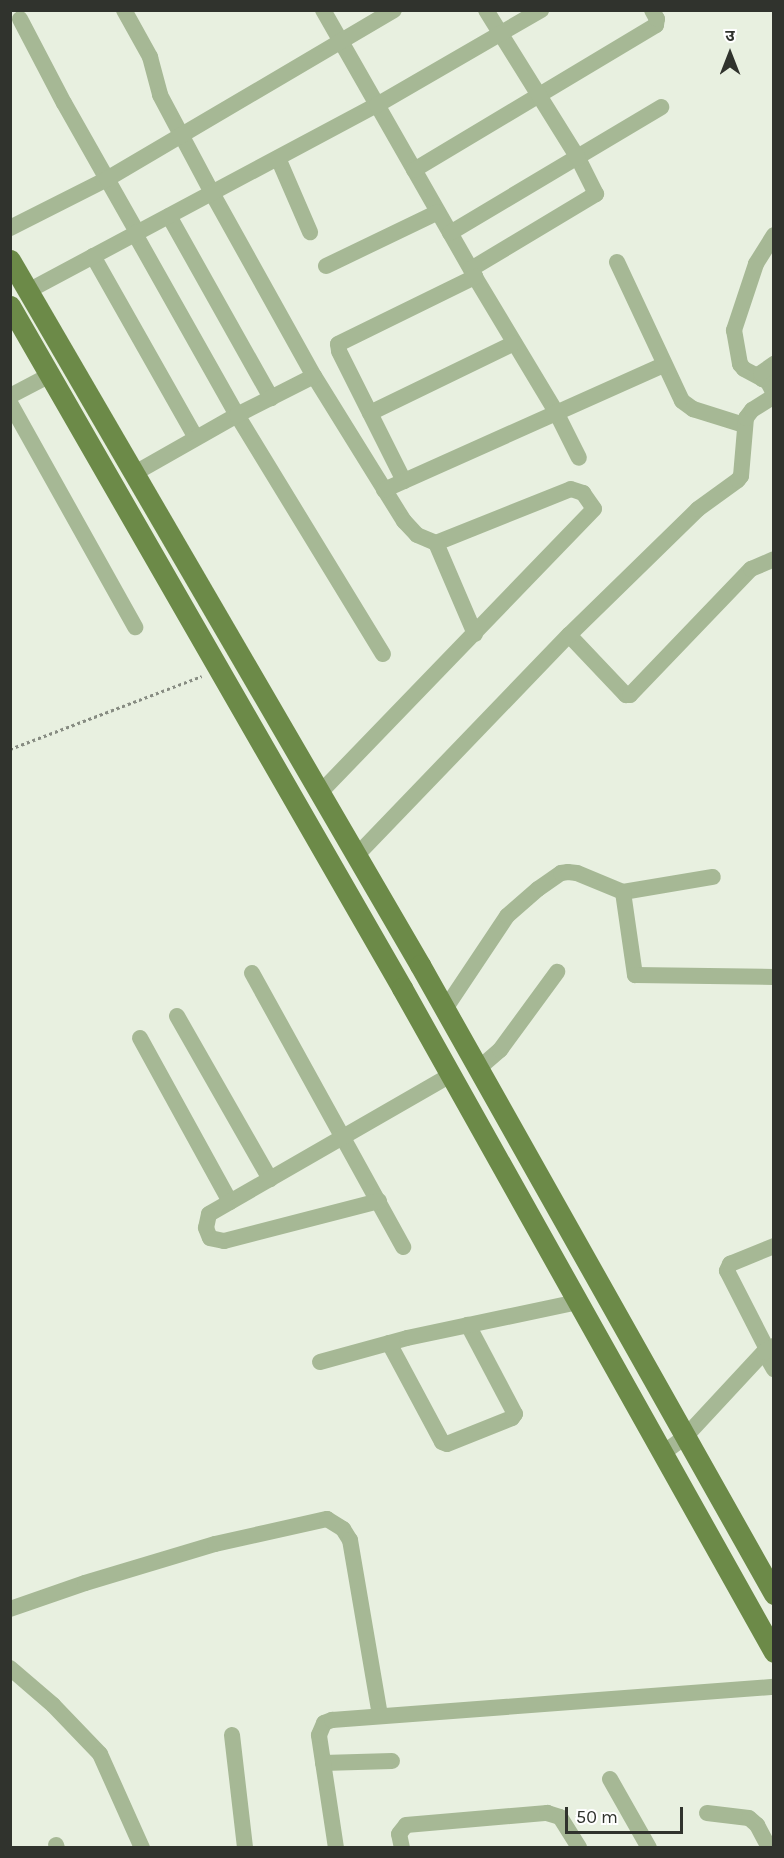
<!DOCTYPE html>
<meta charset="utf-8">
<style>
body{margin:0}
#map{position:relative;width:784px;height:1858px;overflow:hidden;background:#e8f0e0;font-family:Karla,"Noto Sans Devanagari",sans-serif}
div>[style]{position:absolute}
.path>*{height:3px;margin-top:-1.5px;transform-origin:0;background:repeating-linear-gradient(90deg,#878c82 0 3px,transparent 0 6px)}
.minor>*{height:16px;margin:-8px;padding:0 8px;transform-origin:8px;border-radius:8px;background:#a6b895}
.major>*{height:21px;margin:-10.5px;padding:0 10.5px;transform-origin:10.5px;border-radius:10.5px;background:#6c8a48}
span{translate:-50% -50%;white-space:nowrap;text-align:center;line-height:1.15;-webkit-text-stroke:6px #fff;paint-order:stroke}
.frame{position:absolute;inset:0;border:12px solid #30332d;pointer-events:none}
.north{position:absolute;left:700px;top:24px;width:60px;height:60px;-webkit-text-stroke:4px #fff;paint-order:stroke;rotate:0deg;font-size:16px;font-weight:700;line-height:24px;text-align:center;color:#30332d}
.north::after{content:'';display:block;margin:auto;width:21px;height:27px;background:#30332d;clip-path:polygon(50% 0,100% 100%,50% 72%,0 100%)}
.scale{position:absolute;left:565px;top:1807px;width:118px;height:27px;box-sizing:border-box;border:3px solid #30332d;border-top:0;padding-left:8px;font-size:18px;line-height:21px;white-space:nowrap;color:#30332d;-webkit-text-stroke:4px #fff;paint-order:stroke}
</style>
<div id="map">
<div class="path">
<div style="left:10px;top:749px;width:205px;rotate:-20.8deg"></div>
</div>
<div class="minor">
<div style="left:124px;top:10px;width:54px;rotate:61deg"></div>
<div style="left:150px;top:57px;width:39px;rotate:75deg"></div>
<div style="left:160px;top:95px;width:111px;rotate:62deg"></div>
<div style="left:212px;top:193px;width:210px;rotate:60.9deg"></div>
<div style="left:314px;top:376px;width:171px;rotate:58.2deg"></div>
<div style="left:404px;top:521px;width:19px;rotate:47deg"></div>
<div style="left:417px;top:535px;width:21px;rotate:23deg"></div>
<div style="left:436px;top:543px;width:145px;rotate:-21.8deg"></div>
<div style="left:571px;top:489px;width:13px;rotate:18deg"></div>
<div style="left:583px;top:493px;width:19px;rotate:55deg"></div>
<div style="left:594px;top:509px;width:393px;rotate:134deg"></div>
<div style="left:323px;top:10px;width:307px;rotate:60.3deg"></div>
<div style="left:475px;top:277px;width:157px;rotate:59deg"></div>
<div style="left:556px;top:412px;width:51px;rotate:63.4deg"></div>
<div style="left:20px;top:19px;width:95px;rotate:62.4deg"></div>
<div style="left:64px;top:103px;width:148px;rotate:60.5deg"></div>
<div style="left:137px;top:232px;width:3px;rotate:135deg"></div>
<div style="left:135px;top:234px;width:208px;rotate:60.6deg"></div>
<div style="left:237px;top:415px;width:280px;rotate:58.6deg"></div>
<div style="left:278px;top:158px;width:81px;rotate:66.6deg"></div>
<div style="left:414px;top:170px;width:282px;rotate:-30.9deg"></div>
<div style="left:656px;top:25px;width:6px;rotate:-81deg"></div>
<div style="left:657px;top:19px;width:10px;rotate:-119deg"></div>
<div style="left:169px;top:216px;width:209px;rotate:60.7deg"></div>
<div style="left:10px;top:228px;width:109px;rotate:-26.8deg"></div>
<div style="left:107px;top:179px;width:333px;rotate:-30.5deg"></div>
<div style="left:450px;top:233px;width:246px;rotate:-30.8deg"></div>
<div style="left:774px;top:235px;width:34px;rotate:122deg"></div>
<div style="left:756px;top:264px;width:70px;rotate:108.4deg"></div>
<div style="left:734px;top:330px;width:35px;rotate:80deg"></div>
<div style="left:740px;top:364px;width:6px;rotate:51deg"></div>
<div style="left:744px;top:369px;width:27px;rotate:28deg"></div>
<div style="left:768px;top:382px;width:13px;rotate:63deg"></div>
<div style="left:93px;top:256px;width:209px;rotate:60.5deg"></div>
<div style="left:617px;top:262px;width:153px;rotate:64.9deg"></div>
<div style="left:682px;top:401px;width:14px;rotate:36deg"></div>
<div style="left:693px;top:409px;width:53px;rotate:17.4deg"></div>
<div style="left:326px;top:266px;width:124px;rotate:-25.7deg"></div>
<div style="left:471px;top:269px;width:146px;rotate:-31deg"></div>
<div style="left:596px;top:194px;width:40px;rotate:-116.6deg"></div>
<div style="left:578px;top:158px;width:174px;rotate:-121.9deg"></div>
<div style="left:28px;top:291px;width:395px;rotate:-28.1deg"></div>
<div style="left:377px;top:105px;width:190px;rotate:-30.1deg"></div>
<div style="left:762px;top:379px;width:6px;rotate:-99deg"></div>
<div style="left:761px;top:373px;width:16px;rotate:-35deg"></div>
<div style="left:10px;top:396px;width:45px;rotate:-27.7deg"></div>
<div style="left:10px;top:403px;width:257px;rotate:60.8deg"></div>
<div style="left:370px;top:413px;width:160px;rotate:-25.9deg"></div>
<div style="left:135px;top:473px;width:117px;rotate:-29.6deg"></div>
<div style="left:237px;top:415px;width:86px;rotate:-26.9deg"></div>
<div style="left:404px;top:481px;width:145px;rotate:-116.6deg"></div>
<div style="left:339px;top:351px;width:7px;rotate:-98deg"></div>
<div style="left:338px;top:344px;width:153px;rotate:-26.1deg"></div>
<div style="left:384px;top:490px;width:307px;rotate:-24.1deg"></div>
<div style="left:436px;top:543px;width:99px;rotate:66.8deg"></div>
<div style="left:569px;top:635px;width:83px;rotate:46.5deg"></div>
<div style="left:626px;top:695px;width:4px"></div>
<div style="left:630px;top:695px;width:175px;rotate:-46.2deg"></div>
<div style="left:751px;top:569px;width:25px;rotate:-23deg"></div>
<div style="left:357px;top:855px;width:306px;rotate:-46.1deg"></div>
<div style="left:569px;top:635px;width:180px;rotate:-44.3deg"></div>
<div style="left:698px;top:509px;width:49px;rotate:-35.9deg"></div>
<div style="left:738px;top:480px;width:5px;rotate:-53deg"></div>
<div style="left:741px;top:476px;width:58px;rotate:-85.1deg"></div>
<div style="left:746px;top:418px;width:10px;rotate:-53deg"></div>
<div style="left:752px;top:410px;width:26px;rotate:-32deg"></div>
<div style="left:623px;top:892px;width:91px;rotate:-9.5deg"></div>
<div style="left:252px;top:973px;width:313px;rotate:61.1deg"></div>
<div style="left:445px;top:1009px;width:112px;rotate:-56.3deg"></div>
<div style="left:507px;top:916px;width:41px;rotate:-41.1deg"></div>
<div style="left:538px;top:889px;width:28px;rotate:-35deg"></div>
<div style="left:561px;top:873px;width:7px;rotate:-8deg"></div>
<div style="left:568px;top:872px;width:9px;rotate:6deg"></div>
<div style="left:577px;top:873px;width:50px;rotate:22.4deg"></div>
<div style="left:623px;top:892px;width:84px;rotate:81.8deg"></div>
<div style="left:635px;top:975px;width:139px;rotate:0.8deg"></div>
<div style="left:177px;top:1016px;width:188px;rotate:60.3deg"></div>
<div style="left:140px;top:1038px;width:187px;rotate:61.2deg"></div>
<div style="left:478px;top:1069px;width:29px;rotate:-41deg"></div>
<div style="left:500px;top:1050px;width:97px;rotate:-53.8deg"></div>
<div style="left:379px;top:1201px;width:160px;rotate:165.5deg"></div>
<div style="left:224px;top:1241px;width:14px;rotate:-168deg"></div>
<div style="left:210px;top:1238px;width:11px;rotate:-112deg"></div>
<div style="left:206px;top:1228px;width:14px;rotate:-78deg"></div>
<div style="left:209px;top:1214px;width:279px;rotate:-29.9deg"></div>
<div style="left:389px;top:1343px;width:112px;rotate:61.8deg"></div>
<div style="left:442px;top:1442px;width:5px;rotate:22deg"></div>
<div style="left:447px;top:1444px;width:70px;rotate:-21.8deg"></div>
<div style="left:512px;top:1418px;width:5px;rotate:-53deg"></div>
<div style="left:515px;top:1414px;width:101px;rotate:-117.8deg"></div>
<div style="left:767px;top:1349px;width:88px;rotate:-117.1deg"></div>
<div style="left:727px;top:1271px;width:8px;rotate:-67deg"></div>
<div style="left:730px;top:1264px;width:48px;rotate:-22.2deg"></div>
<div style="left:764px;top:1352px;width:20px;rotate:60deg"></div>
<div style="left:320px;top:1362px;width:90px;rotate:-15.4deg"></div>
<div style="left:407px;top:1338px;width:175px;rotate:-11.9deg"></div>
<div style="left:663px;top:1453px;width:27px;rotate:-36deg"></div>
<div style="left:685px;top:1437px;width:116px;rotate:-47.1deg"></div>
<div style="left:764px;top:1352px;width:12px;rotate:-31deg"></div>
<div style="left:10px;top:1609px;width:79px;rotate:-19.1deg"></div>
<div style="left:85px;top:1583px;width:136px;rotate:-16.7deg"></div>
<div style="left:215px;top:1544px;width:115px;rotate:-12.6deg"></div>
<div style="left:327px;top:1519px;width:19px;rotate:32deg"></div>
<div style="left:343px;top:1529px;width:13px;rotate:58deg"></div>
<div style="left:350px;top:1540px;width:178px;rotate:80.3deg"></div>
<div style="left:10px;top:1668px;width:57px;rotate:40.7deg"></div>
<div style="left:53px;top:1705px;width:68px;rotate:46.2deg"></div>
<div style="left:100px;top:1754px;width:103px;rotate:65.9deg"></div>
<div style="left:232px;top:1735px;width:114px;rotate:83.4deg"></div>
<div style="left:323px;top:1763px;width:69px;rotate:-1.7deg"></div>
<div style="left:610px;top:1779px;width:79px;rotate:60.5deg"></div>
<div style="left:707px;top:1813px;width:42px;rotate:6.8deg"></div>
<div style="left:749px;top:1818px;width:11px;rotate:41deg"></div>
<div style="left:757px;top:1825px;width:26px;rotate:62deg"></div>
<div style="left:56px;top:1845px;width:3px;rotate:72deg"></div>
<div style="left:336px;top:1848px;width:114px;rotate:-98.6deg"></div>
<div style="left:319px;top:1735px;width:13px;rotate:-67deg"></div>
<div style="left:324px;top:1723px;width:9px;rotate:-21deg"></div>
<div style="left:332px;top:1720px;width:443px;rotate:-4.3deg"></div>
<div style="left:402px;top:1848px;width:14px;rotate:-102deg"></div>
<div style="left:399px;top:1834px;width:11px;rotate:-52deg"></div>
<div style="left:406px;top:1825px;width:142px;rotate:-4.9deg"></div>
<div style="left:547px;top:1813px;width:14px;rotate:17deg"></div>
<div style="left:560px;top:1817px;width:36px;rotate:58deg"></div>
</div>
<div class="major">
<div style="left:10px;top:260px;width:816px;rotate:59.82deg"></div>
<div style="left:420px;top:965px;width:722px;rotate:60.63deg"></div>
<div style="left:10px;top:306px;width:787px;rotate:60.11deg"></div>
<div style="left:402px;top:988px;width:761px;rotate:60.74deg"></div>
</div>
<div class="frame"></div>
<div class="north">उ</div>
<div class="scale">50 m</div>
</div>
